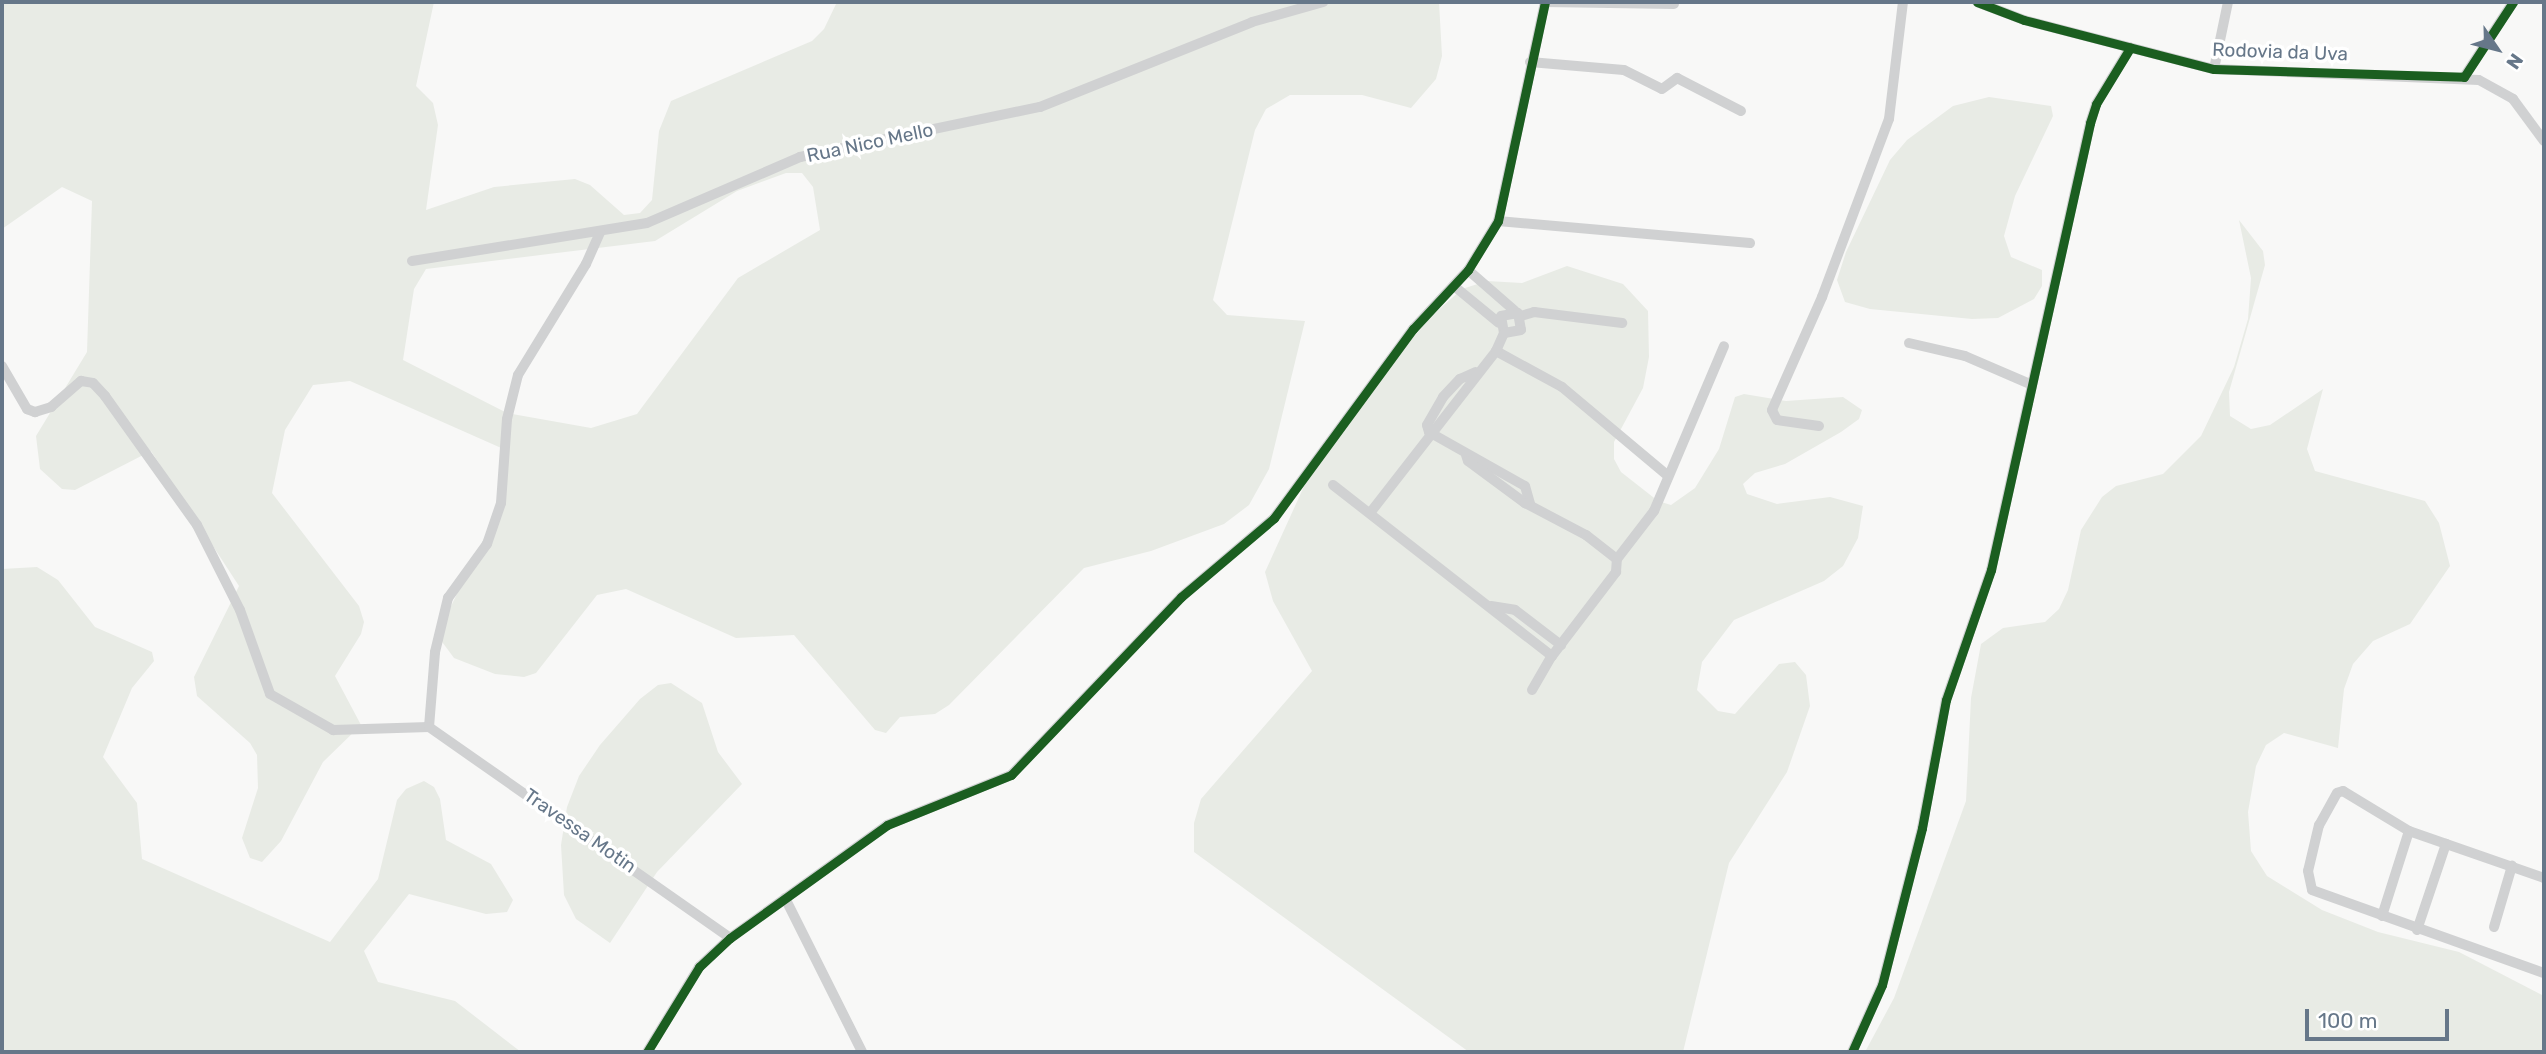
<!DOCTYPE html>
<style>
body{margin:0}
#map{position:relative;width:2546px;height:1054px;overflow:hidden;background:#f8f8f7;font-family:Rubik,sans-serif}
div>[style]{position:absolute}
.green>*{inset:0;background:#e8ebe5}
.minor>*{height:10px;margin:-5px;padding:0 5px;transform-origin:5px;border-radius:5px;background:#d0d1d2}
.cycleway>*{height:9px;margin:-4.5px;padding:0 4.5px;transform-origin:4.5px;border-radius:4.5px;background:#1b5e20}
span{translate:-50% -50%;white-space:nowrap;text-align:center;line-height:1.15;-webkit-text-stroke:7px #fff;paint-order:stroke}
.street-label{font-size:19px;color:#667789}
.frame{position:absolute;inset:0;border:4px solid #667789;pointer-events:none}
.north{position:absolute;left:2462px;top:14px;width:70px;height:70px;-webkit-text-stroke:5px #fff;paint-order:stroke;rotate:125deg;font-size:19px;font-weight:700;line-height:28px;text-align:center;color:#667789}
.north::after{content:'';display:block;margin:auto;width:24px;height:32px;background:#667789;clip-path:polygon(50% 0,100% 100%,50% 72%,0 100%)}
.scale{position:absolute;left:2305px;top:1009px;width:144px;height:32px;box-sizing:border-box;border:4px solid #667789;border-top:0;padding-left:9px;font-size:21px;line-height:24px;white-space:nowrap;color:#667789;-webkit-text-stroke:5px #fff;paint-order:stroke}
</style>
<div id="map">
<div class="green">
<div style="clip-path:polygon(evenodd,2px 2px,434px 2px,416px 86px,433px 103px,438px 125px,426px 210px,494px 187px,575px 179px,590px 185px,624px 215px,640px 213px,652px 200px,659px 131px,671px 101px,812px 41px,824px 29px,837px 2px,1439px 2px,1442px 56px,1436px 79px,1411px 108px,1362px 95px,1290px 95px,1266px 109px,1255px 130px,1213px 300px,1227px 315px,1305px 321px,1269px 469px,1249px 505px,1224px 524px,1151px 551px,1084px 568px,949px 705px,935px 714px,900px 717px,886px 733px,875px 730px,794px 635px,736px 638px,626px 589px,597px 595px,536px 673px,524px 677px,495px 674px,454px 658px,437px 635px,505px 495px,508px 451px,350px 381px,313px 385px,285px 430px,272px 493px,359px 606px,364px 622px,361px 634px,335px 676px,361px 725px,323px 762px,281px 841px,262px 862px,250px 858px,242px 838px,258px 788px,257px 755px,250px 743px,197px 696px,194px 677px,239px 586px,151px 451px,75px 490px,62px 489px,40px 469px,36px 436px,87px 352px,92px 201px,62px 187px,2px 229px,2px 2px,786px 173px,802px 173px,813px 187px,820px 230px,738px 278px,637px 414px,591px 428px,507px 413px,403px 360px,414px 289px,426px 269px,655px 241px,737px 191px,786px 173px)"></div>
<div style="clip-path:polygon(1989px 97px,2051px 106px,2053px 116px,2015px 196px,2004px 236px,2011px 257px,2042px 270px,2042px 286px,2034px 299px,1998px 318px,1972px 319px,1870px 309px,1845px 302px,1837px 280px,1846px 252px,1890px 160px,1907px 140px,1953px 106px)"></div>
<div style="clip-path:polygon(2239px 220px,2263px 251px,2265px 265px,2229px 392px,2230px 416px,2251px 429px,2270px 425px,2323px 389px,2307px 449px,2315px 471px,2425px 501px,2439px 523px,2450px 566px,2410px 624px,2373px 641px,2353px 664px,2344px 689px,2338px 748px,2284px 733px,2266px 745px,2256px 766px,2248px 812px,2251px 851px,2267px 876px,2322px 910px,2378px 932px,2459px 952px,2544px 996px,2544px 1052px,1865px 1052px,1894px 998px,1966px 801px,1971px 698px,1981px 644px,2003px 628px,2045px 622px,2059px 609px,2068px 590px,2081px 530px,2102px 497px,2116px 486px,2163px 474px,2201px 436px,2234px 367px,2248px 319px,2251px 278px)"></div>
<div style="clip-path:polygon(1567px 266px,1623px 284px,1648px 311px,1649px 357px,1643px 388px,1614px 442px,1614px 459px,1621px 472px,1658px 501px,1671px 505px,1695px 488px,1719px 449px,1735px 397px,1744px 394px,1786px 401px,1843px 397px,1862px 410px,1859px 419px,1841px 432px,1785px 464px,1755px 473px,1743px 484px,1747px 494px,1777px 504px,1830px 497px,1863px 506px,1858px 538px,1843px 566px,1824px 581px,1734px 620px,1702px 662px,1697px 690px,1718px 711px,1735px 714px,1779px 664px,1795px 662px,1806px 675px,1810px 706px,1787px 772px,1729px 863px,1683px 1052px,1469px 1052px,1194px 852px,1194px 823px,1201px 799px,1312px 671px,1273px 601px,1265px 572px,1321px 449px,1387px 356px,1462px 289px,1487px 281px,1522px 283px)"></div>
<div style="clip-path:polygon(37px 567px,58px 580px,95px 627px,152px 652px,154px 661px,132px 688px,103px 757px,137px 803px,142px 859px,330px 942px,378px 879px,397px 800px,406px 789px,424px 781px,434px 787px,440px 799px,446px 840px,491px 864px,513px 900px,507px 912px,486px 914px,409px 894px,364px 951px,378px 982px,455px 1001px,521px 1052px,2px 1052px,2px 569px)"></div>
<div style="clip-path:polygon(671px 683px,702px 703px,718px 752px,742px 784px,657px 872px,610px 943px,576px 919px,564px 895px,561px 845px,567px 807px,579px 776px,600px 745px,640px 699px,658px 685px)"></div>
</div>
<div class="minor">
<div style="left:1977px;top:2px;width:50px;rotate:21deg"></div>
<div style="left:2024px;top:20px;width:196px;rotate:14.5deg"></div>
<div style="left:2214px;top:69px;width:265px;rotate:2.4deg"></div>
<div style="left:2479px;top:80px;width:39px;rotate:29deg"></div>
<div style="left:2513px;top:99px;width:52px;rotate:53.6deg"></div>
<div style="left:1530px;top:62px;width:94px;rotate:4.9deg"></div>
<div style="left:1624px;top:70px;width:42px;rotate:26.6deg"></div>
<div style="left:1662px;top:89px;width:19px;rotate:-36deg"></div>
<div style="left:1677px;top:78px;width:72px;rotate:27.3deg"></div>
<div style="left:2214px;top:69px;width:68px;rotate:-78.2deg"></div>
<div style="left:2464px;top:77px;width:90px;rotate:-56.8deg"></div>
<div style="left:1498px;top:221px;width:253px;rotate:5deg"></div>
<div style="left:412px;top:261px;width:238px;rotate:-9.2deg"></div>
<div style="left:647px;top:223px;width:167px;rotate:-23.3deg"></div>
<div style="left:800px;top:157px;width:245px;rotate:-11.8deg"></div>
<div style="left:1040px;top:107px;width:228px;rotate:-21.8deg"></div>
<div style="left:1252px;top:22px;width:74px;rotate:-15.7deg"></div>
<div style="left:1468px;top:270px;width:62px;rotate:41.1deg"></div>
<div style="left:1454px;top:286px;width:58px;rotate:39.4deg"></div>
<div style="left:1521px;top:316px;width:14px;rotate:-17deg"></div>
<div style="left:1534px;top:312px;width:89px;rotate:7.1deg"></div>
<div style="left:1909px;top:343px;width:57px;rotate:13.1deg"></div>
<div style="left:1965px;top:356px;width:71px;rotate:23.3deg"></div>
<div style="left:1496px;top:351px;width:75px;rotate:28.6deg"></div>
<div style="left:1562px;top:387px;width:138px;rotate:40deg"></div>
<div style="left:2px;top:366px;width:50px;rotate:59.8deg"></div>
<div style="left:27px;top:409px;width:9px;rotate:21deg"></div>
<div style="left:35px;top:412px;width:17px;rotate:-17deg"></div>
<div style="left:51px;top:407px;width:40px;rotate:-41deg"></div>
<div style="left:81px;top:381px;width:12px;rotate:9deg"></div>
<div style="left:93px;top:383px;width:18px;rotate:47deg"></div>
<div style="left:105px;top:396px;width:158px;rotate:54.5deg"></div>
<div style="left:197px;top:525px;width:95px;rotate:63.2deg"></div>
<div style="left:240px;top:610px;width:89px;rotate:70.3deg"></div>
<div style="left:270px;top:694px;width:73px;rotate:29.7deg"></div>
<div style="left:333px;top:730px;width:96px;rotate:-1.8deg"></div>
<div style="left:1819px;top:426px;width:42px;rotate:-171.9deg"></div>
<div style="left:1777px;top:420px;width:11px;rotate:-117deg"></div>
<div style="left:1772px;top:410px;width:124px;rotate:-66.1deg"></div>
<div style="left:1822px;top:297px;width:190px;rotate:-69.4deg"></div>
<div style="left:1889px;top:119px;width:118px;rotate:-83.2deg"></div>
<div style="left:1429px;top:432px;width:110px;rotate:29.4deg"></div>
<div style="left:1525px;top:486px;width:19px;rotate:74deg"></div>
<div style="left:1429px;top:432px;width:7px;rotate:-106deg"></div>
<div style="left:1427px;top:425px;width:32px;rotate:-60deg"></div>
<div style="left:1443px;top:397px;width:25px;rotate:-47deg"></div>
<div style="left:1460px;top:379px;width:17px;rotate:-24deg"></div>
<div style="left:1466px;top:455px;width:6px;rotate:72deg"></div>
<div style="left:1468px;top:461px;width:71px;rotate:36.4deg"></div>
<div style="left:1525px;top:503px;width:69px;rotate:27.7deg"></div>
<div style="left:1586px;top:535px;width:39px;rotate:38deg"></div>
<div style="left:1333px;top:485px;width:278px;rotate:38deg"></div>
<div style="left:1370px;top:513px;width:205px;rotate:-52.1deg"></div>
<div style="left:1496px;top:351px;width:20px;rotate:-66deg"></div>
<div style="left:1504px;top:333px;width:17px;rotate:-100deg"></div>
<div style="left:1501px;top:316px;width:17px;rotate:-10deg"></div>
<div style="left:1518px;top:313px;width:17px;rotate:80deg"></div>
<div style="left:1521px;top:330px;width:17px;rotate:170deg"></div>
<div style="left:1491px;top:606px;width:24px;rotate:9deg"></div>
<div style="left:1515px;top:610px;width:58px;rotate:37.3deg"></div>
<div style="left:1532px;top:690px;width:39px;rotate:-60deg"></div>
<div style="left:1552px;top:656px;width:106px;rotate:-52.7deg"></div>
<div style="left:1616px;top:572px;width:13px;rotate:-86deg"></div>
<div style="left:1617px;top:559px;width:61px;rotate:-52.4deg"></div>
<div style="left:1654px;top:511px;width:179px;rotate:-67deg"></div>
<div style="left:429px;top:727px;width:75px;rotate:-85.4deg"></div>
<div style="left:435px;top:652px;width:56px;rotate:-76.5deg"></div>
<div style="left:448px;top:598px;width:67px;rotate:-54.2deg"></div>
<div style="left:487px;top:544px;width:43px;rotate:-71.1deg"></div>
<div style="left:501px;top:503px;width:84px;rotate:-85.9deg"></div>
<div style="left:507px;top:419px;width:45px;rotate:-76deg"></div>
<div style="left:518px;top:375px;width:130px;rotate:-58.5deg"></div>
<div style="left:586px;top:264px;width:35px;rotate:-66deg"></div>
<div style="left:429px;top:727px;width:368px;rotate:35deg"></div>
<div style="left:2544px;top:878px;width:143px;rotate:-160.8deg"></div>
<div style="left:2409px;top:831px;width:77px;rotate:-148.8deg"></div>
<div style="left:2343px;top:791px;width:6px;rotate:162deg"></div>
<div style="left:2337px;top:793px;width:37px;rotate:119deg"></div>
<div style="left:2319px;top:825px;width:47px;rotate:103.4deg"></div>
<div style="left:2308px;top:871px;width:19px;rotate:78deg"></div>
<div style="left:2312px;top:890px;width:246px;rotate:19.7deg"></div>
<div style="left:785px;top:898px;width:172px;rotate:63.4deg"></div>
<div style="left:2382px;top:916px;width:89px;rotate:-72.4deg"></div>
<div style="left:2494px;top:927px;width:64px;rotate:-73.6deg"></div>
<div style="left:2417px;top:930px;width:91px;rotate:-71.4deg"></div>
<div style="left:647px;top:1052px;width:100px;rotate:-58.5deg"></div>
<div style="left:699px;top:967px;width:42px;rotate:-43.1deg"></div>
<div style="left:730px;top:938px;width:193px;rotate:-35.7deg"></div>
<div style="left:887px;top:825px;width:134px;rotate:-22deg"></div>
<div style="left:1011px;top:775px;width:246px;rotate:-46.3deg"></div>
<div style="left:1181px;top:597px;width:122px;rotate:-40.3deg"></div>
<div style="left:1274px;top:518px;width:235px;rotate:-53.7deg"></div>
<div style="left:1413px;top:329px;width:81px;rotate:-47deg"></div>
<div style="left:1468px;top:270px;width:57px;rotate:-58.5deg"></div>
<div style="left:1498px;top:221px;width:224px;rotate:-77.9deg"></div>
<div style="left:1545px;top:2px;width:129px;rotate:0.9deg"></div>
<div style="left:1852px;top:1052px;width:73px;rotate:-65.9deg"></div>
<div style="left:1882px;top:985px;width:162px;rotate:-75.7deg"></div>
<div style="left:1922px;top:828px;width:130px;rotate:-79.4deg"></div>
<div style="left:1946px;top:700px;width:138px;rotate:-70.9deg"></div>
<div style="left:1991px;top:570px;width:458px;rotate:-77.5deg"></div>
<div style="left:2090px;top:123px;width:20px;rotate:-72deg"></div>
<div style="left:2096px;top:104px;width:66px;rotate:-58.7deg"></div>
</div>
<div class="cycleway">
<div style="left:1977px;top:2px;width:50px;rotate:21deg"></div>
<div style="left:2024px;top:20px;width:196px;rotate:14.5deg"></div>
<div style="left:2214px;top:69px;width:250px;rotate:1.8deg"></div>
<div style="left:2464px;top:77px;width:90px;rotate:-56.8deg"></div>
<div style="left:647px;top:1052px;width:100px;rotate:-58.5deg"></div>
<div style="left:699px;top:967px;width:42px;rotate:-43.1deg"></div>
<div style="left:730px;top:938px;width:193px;rotate:-35.7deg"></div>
<div style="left:887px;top:825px;width:134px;rotate:-22deg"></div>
<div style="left:1011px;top:775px;width:246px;rotate:-46.3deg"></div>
<div style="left:1181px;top:597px;width:122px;rotate:-40.3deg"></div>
<div style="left:1274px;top:518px;width:235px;rotate:-53.7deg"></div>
<div style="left:1413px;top:329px;width:81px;rotate:-47deg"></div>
<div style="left:1468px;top:270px;width:57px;rotate:-58.5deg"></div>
<div style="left:1498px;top:221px;width:224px;rotate:-77.9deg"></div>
<div style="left:1852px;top:1052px;width:73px;rotate:-65.9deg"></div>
<div style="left:1882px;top:985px;width:162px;rotate:-75.7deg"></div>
<div style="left:1922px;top:828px;width:130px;rotate:-79.4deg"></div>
<div style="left:1946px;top:700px;width:138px;rotate:-70.9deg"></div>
<div style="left:1991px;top:570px;width:458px;rotate:-77.5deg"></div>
<div style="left:2090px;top:123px;width:20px;rotate:-72deg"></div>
<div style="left:2096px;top:104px;width:66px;rotate:-58.7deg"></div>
</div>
<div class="street-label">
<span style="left:2280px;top:52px;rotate:2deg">Rodovia da Uva</span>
<span style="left:870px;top:143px;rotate:-12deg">Rua Nico Mello</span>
<span style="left:580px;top:831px;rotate:35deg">Travessa Motin</span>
</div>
<div class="frame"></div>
<div class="north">N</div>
<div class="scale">100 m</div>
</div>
